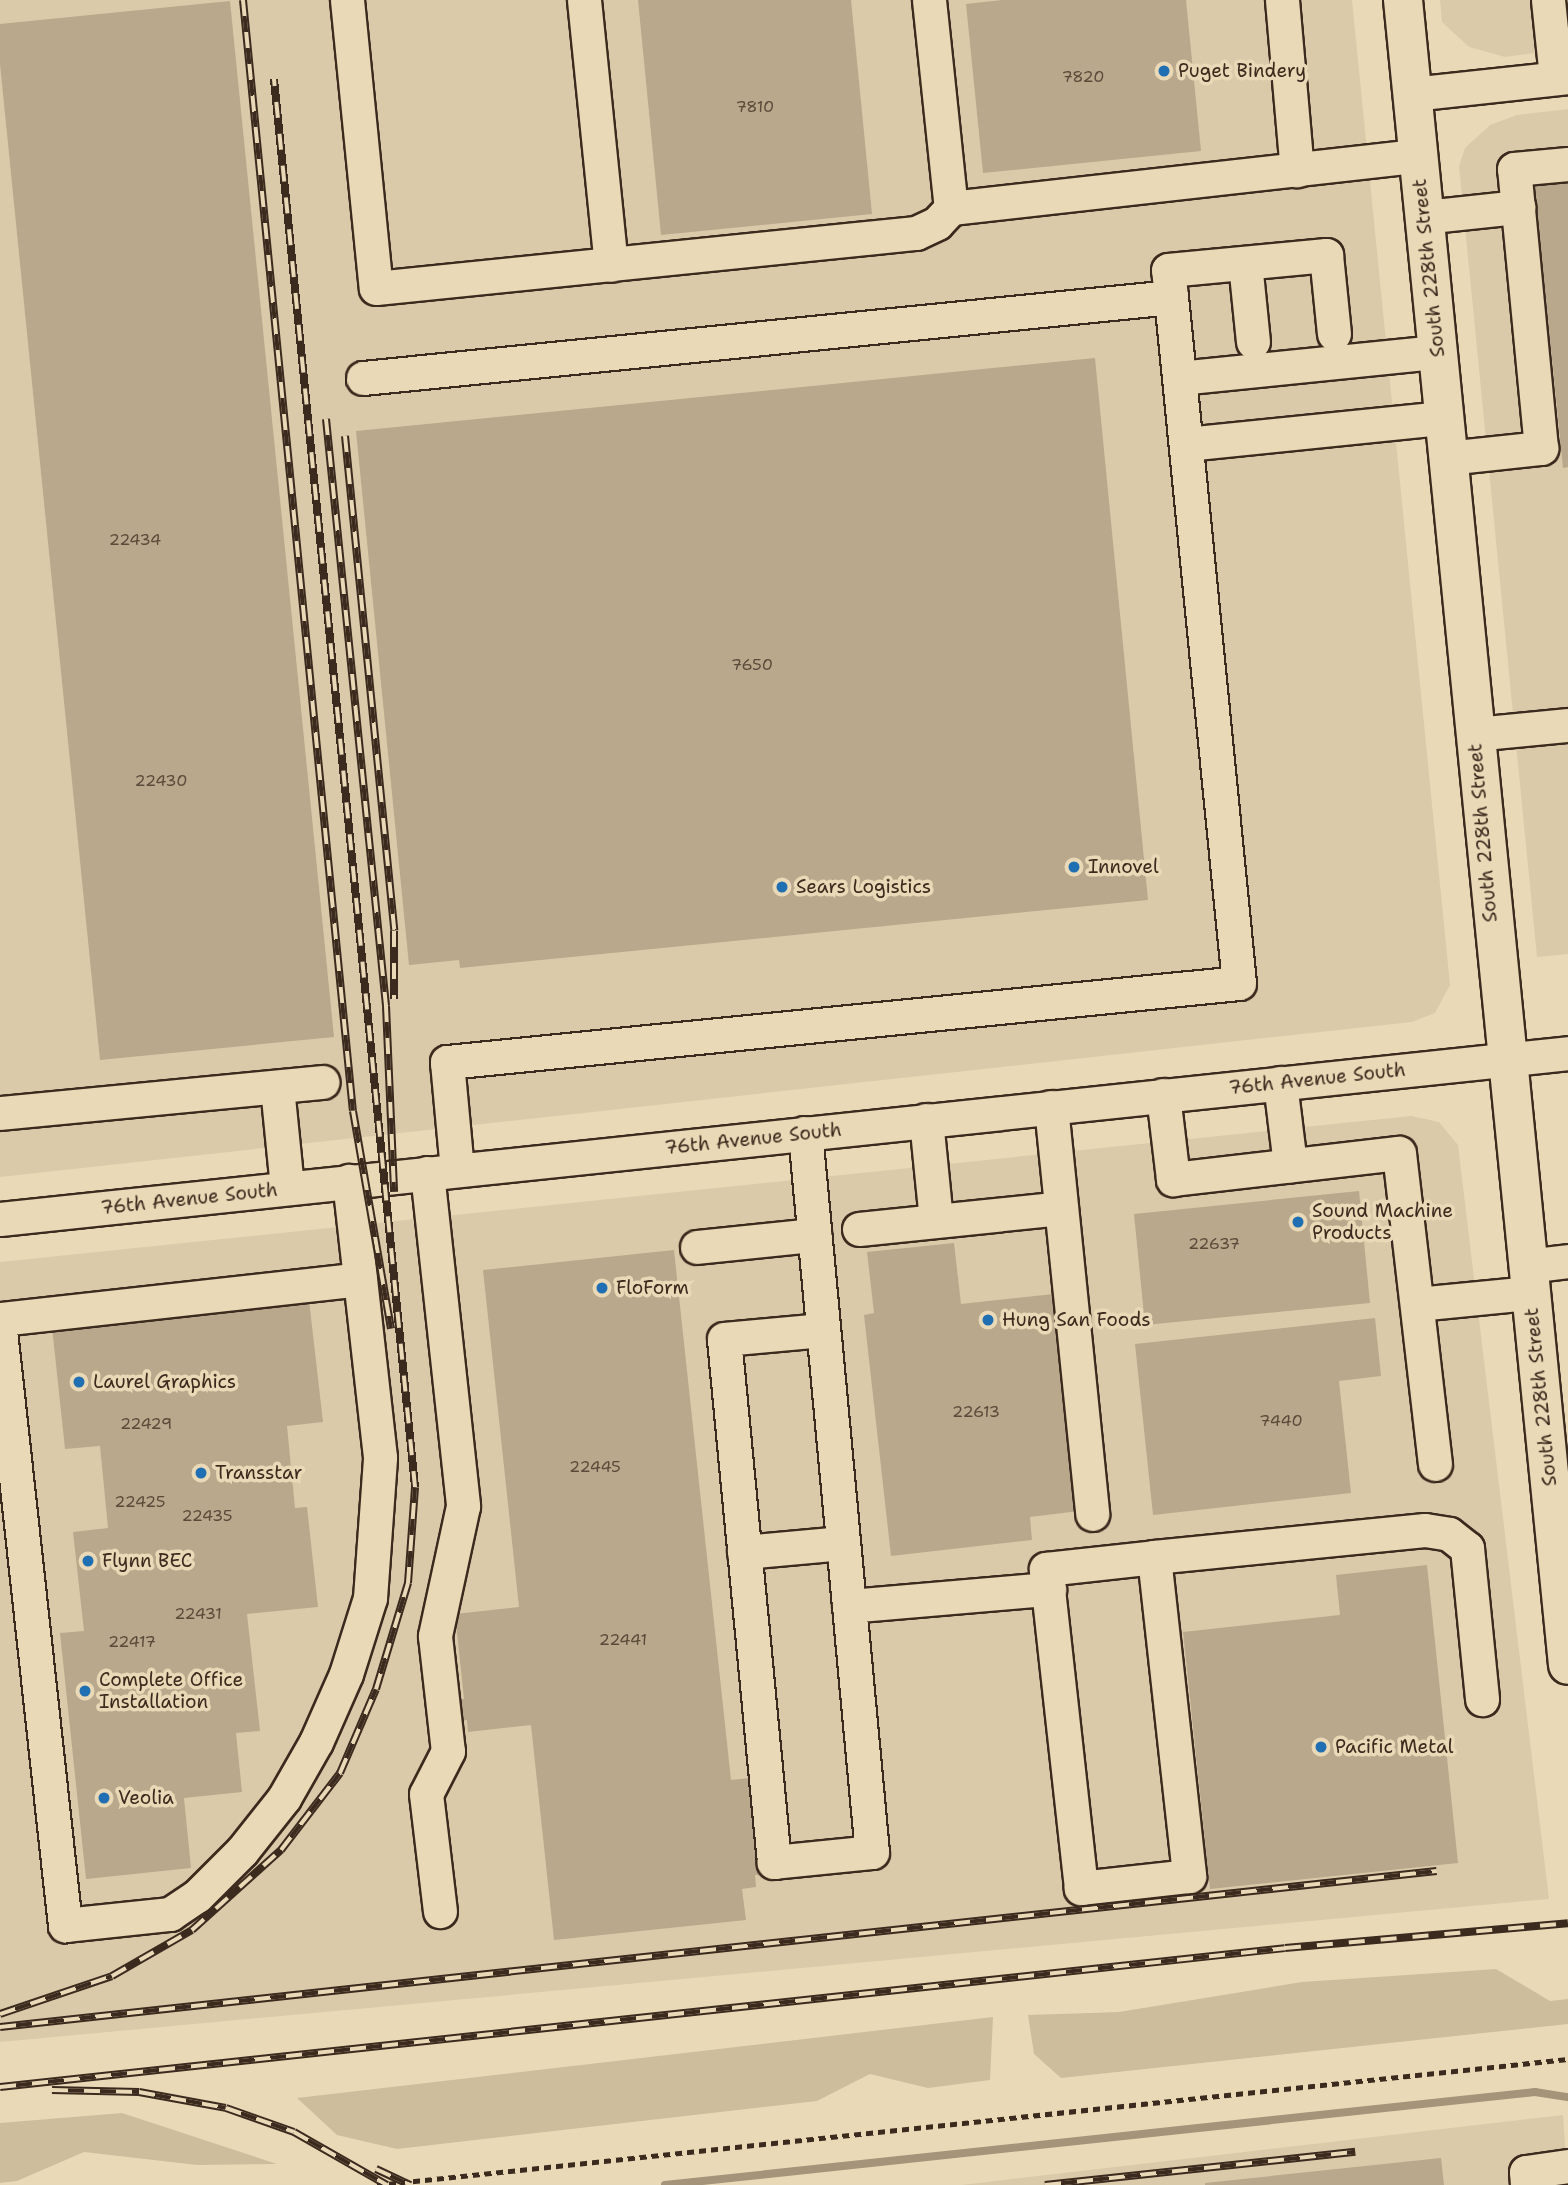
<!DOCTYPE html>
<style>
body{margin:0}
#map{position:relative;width:1568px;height:2185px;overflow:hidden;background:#ead9b6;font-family:"Shantell Sans",sans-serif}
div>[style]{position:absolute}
.built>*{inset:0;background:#dbcaa9}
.green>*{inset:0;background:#cebd9d}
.stream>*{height:8px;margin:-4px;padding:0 4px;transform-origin:4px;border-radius:4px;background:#a5937a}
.building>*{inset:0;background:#b9a88c}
.path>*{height:4.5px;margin-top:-2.25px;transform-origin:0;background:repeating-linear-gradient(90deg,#3b2a1e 0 7px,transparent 0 12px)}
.roads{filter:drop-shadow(2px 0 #3b2a1e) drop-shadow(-2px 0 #3b2a1e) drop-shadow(0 2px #3b2a1e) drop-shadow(0 -2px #3b2a1e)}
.minor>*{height:33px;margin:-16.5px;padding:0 16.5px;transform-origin:16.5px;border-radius:16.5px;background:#ead9b6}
.major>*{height:38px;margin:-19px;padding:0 19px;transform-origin:19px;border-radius:19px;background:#ead9b6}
.rail>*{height:8px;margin-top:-4px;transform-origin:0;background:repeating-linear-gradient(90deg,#ead9b6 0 16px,#3b2a1e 0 32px);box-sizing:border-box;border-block:2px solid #3b2a1e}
.dots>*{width:19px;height:19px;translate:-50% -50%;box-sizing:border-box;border:4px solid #ead9b6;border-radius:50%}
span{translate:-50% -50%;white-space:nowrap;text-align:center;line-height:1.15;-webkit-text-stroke:7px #ead9b6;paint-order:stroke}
.number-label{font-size:16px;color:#5a4a3a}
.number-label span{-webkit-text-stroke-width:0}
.poi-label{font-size:19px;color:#3b2a1e}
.left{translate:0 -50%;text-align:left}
.street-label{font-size:19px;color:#3b2a1e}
</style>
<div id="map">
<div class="built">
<div style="clip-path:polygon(0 0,1352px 0,1450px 985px,1435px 1013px,1412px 1022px,0 1177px)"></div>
<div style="clip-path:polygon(1440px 0,1568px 0,1568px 49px,1505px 57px,1469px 47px,1442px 22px)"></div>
<div style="clip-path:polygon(1568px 109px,1568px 954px,1537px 957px,1459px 166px,1465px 148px,1490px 125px,1517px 115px)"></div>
<div style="clip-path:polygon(1411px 1116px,1439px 1122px,1458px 1145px,1549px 1899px,0 2042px,0 1262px)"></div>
<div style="clip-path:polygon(1563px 2115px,1568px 2185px,961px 2185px)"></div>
</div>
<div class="green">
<div style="clip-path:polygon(1496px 1969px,1550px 2001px,1568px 1999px,1568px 2024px,1061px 2078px,1034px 2054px,1028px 2015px,1119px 2012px,1302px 1982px)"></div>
<div style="clip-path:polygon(993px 2017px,990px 2080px,928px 2088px,870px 2074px,817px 2101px,397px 2149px,337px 2135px,297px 2098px)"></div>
<div style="clip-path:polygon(122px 2113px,277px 2164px,197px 2165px,84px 2152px,17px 2181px,0 2183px,0 2123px)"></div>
</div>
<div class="stream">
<div style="left:665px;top:2185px;width:875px;rotate:-6.1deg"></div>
<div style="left:1535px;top:2092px;width:33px;rotate:9deg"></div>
</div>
<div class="building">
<div style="clip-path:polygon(638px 0,851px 0,872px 214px,661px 235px)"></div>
<div style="clip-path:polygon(1002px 0,1186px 0,1201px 151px,983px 173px,966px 4px)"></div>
<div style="clip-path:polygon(230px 1px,334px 1037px,100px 1060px,0 64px,0 24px)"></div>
<div style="clip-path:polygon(1568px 178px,1568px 467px,1563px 468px,1534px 181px)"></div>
<div style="clip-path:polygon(1095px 358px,1148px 900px,460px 968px,459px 960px,409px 965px,356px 431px)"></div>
<div style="clip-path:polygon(1359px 1191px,1370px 1303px,1145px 1325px,1134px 1214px)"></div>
<div style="clip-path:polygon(954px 1243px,961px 1304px,1063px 1293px,1087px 1510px,1030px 1517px,1032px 1540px,891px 1556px,864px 1315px,874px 1313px,867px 1252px)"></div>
<div style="clip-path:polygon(674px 1250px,731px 1780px,760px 1777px,770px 1874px,755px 1875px,756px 1887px,742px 1889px,746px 1920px,554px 1940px,531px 1725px,468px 1732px,467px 1720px,459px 1721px,456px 1699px,464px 1699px,455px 1614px,519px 1607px,483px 1270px)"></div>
<div style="clip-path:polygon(309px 1300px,323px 1422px,287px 1426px,295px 1508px,307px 1507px,318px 1607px,247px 1614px,260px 1731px,236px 1733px,242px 1792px,184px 1798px,191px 1868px,86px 1879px,60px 1633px,84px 1631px,73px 1532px,108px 1528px,100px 1446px,65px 1449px,52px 1327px)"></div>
<div style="clip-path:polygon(1375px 1318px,1381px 1376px,1339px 1381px,1351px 1493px,1153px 1515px,1135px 1344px)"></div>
<div style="clip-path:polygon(1427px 1565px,1458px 1863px,1210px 1889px,1183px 1632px,1340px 1615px,1336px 1575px)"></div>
<div style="clip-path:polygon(1441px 2158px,1444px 2185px,1205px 2185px,1205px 2183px)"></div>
</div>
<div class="path">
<div style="left:377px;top:2185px;width:1198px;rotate:-6.04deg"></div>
</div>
<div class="roads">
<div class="minor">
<div style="left:347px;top:0;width:289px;rotate:84.3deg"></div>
<div style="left:376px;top:288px;width:543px;rotate:-5.82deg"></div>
<div style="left:916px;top:233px;width:23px;rotate:-25deg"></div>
<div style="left:937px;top:223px;width:21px;rotate:-47deg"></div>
<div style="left:584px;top:0;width:266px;rotate:84.2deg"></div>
<div style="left:929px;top:0;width:209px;rotate:84deg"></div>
<div style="left:951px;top:208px;width:470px;rotate:-6.4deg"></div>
<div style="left:1282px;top:0;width:171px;rotate:85deg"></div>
<div style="left:1548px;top:0;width:78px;rotate:84.1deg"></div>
<div style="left:1412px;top:94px;width:157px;rotate:-6.2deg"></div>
<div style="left:1424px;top:217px;width:95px;rotate:-6.1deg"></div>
<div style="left:1245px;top:263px;width:79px;rotate:84.2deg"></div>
<div style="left:1171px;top:297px;width:27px;rotate:-96deg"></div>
<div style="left:1168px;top:270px;width:159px;rotate:-5.4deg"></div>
<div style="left:1326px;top:255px;width:79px;rotate:84.2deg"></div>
<div style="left:363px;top:378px;width:812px;rotate:-5.72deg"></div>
<div style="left:1171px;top:297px;width:689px;rotate:84.34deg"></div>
<div style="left:1239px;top:983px;width:796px;rotate:174.3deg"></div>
<div style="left:447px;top:1062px;width:108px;rotate:84.7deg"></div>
<div style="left:1179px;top:378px;width:259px;rotate:-5.8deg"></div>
<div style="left:1186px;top:444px;width:258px;rotate:-5.8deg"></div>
<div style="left:1447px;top:458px;width:95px;rotate:-6.1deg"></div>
<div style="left:1541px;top:448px;width:280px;rotate:-95.5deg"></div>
<div style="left:1514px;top:169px;width:54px;rotate:-5.3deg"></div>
<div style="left:1474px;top:734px;width:94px;rotate:-5.5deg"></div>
<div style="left:1280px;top:1083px;width:83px;rotate:83deg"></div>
<div style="left:277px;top:1087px;width:101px;rotate:84.3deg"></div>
<div style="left:1163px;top:1095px;width:85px;rotate:83.2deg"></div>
<div style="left:1173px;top:1179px;width:227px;rotate:-6.6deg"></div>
<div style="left:1399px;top:1153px;width:313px;rotate:83.4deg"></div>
<div style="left:1051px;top:1107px;width:409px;rotate:84.2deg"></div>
<div style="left:0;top:1113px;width:324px;rotate:-5.5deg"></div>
<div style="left:926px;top:1120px;width:101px;rotate:84.3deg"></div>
<div style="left:805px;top:1133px;width:722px;rotate:84.68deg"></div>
<div style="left:872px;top:1852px;width:99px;rotate:174.2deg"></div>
<div style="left:774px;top:1862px;width:525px;rotate:-95.46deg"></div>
<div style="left:724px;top:1339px;width:99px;rotate:-5.2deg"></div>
<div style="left:427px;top:1173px;width:335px;rotate:83.8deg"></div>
<div style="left:463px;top:1506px;width:133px;rotate:102.2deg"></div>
<div style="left:435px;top:1636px;width:116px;rotate:83.6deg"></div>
<div style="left:448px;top:1751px;width:48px;rotate:117.1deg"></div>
<div style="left:426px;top:1794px;width:118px;rotate:83.2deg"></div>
<div style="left:0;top:1219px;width:1577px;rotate:-6.04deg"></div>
<div style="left:859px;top:1229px;width:203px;rotate:-5.9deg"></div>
<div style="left:697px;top:1247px;width:118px;rotate:-5.9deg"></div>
<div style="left:1527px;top:1266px;width:41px;rotate:-7deg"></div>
<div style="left:1417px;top:1304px;width:114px;rotate:-5.6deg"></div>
<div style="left:0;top:1319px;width:362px;rotate:-6.3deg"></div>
<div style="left:0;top:1331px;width:598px;rotate:83.76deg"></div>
<div style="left:65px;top:1925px;width:106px;rotate:-6deg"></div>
<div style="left:170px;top:1914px;width:32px;rotate:-34deg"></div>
<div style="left:197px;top:1896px;width:64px;rotate:-45deg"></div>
<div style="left:242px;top:1851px;width:68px;rotate:-51.6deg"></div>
<div style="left:284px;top:1798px;width:64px;rotate:-60.3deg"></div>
<div style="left:316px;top:1742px;width:74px;rotate:-66.2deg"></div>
<div style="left:346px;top:1674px;width:80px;rotate:-72.5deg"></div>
<div style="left:370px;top:1598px;width:141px;rotate:-85.9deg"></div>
<div style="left:380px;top:1457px;width:278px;rotate:-96.4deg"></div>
<div style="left:744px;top:1552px;width:99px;rotate:-5.2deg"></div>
<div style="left:1154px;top:1557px;width:321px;rotate:83.7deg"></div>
<div style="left:1189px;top:1876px;width:109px;rotate:173.7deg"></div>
<div style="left:1081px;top:1888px;width:321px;rotate:-96.3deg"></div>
<div style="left:1046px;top:1569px;width:109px;rotate:-6.3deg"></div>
<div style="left:1154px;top:1557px;width:272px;rotate:-5.7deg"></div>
<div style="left:1425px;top:1530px;width:24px;rotate:9deg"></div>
<div style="left:1449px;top:1534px;width:23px;rotate:38deg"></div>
<div style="left:1467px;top:1548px;width:152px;rotate:84.3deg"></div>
<div style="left:849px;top:1606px;width:201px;rotate:-4.9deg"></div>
<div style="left:1527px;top:2185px;width:13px;rotate:-94deg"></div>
<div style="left:1526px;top:2172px;width:42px;rotate:-8.1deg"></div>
</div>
<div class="major">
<div style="left:1403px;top:0;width:1673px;rotate:84.34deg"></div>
</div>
</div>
<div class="rail">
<div style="left:243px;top:0;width:1116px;rotate:84.35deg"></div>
<div style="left:353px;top:1111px;width:221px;rotate:80.1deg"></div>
<div style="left:326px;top:419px;width:590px;rotate:84.16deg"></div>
<div style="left:386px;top:1006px;width:186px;rotate:87.5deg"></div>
<div style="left:345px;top:436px;width:497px;rotate:84.3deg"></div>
<div style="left:394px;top:931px;width:68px;rotate:90deg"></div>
<div style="left:0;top:2014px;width:118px;rotate:-18.7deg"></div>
<div style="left:112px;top:1976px;width:92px;rotate:-29.9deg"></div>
<div style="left:192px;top:1930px;width:120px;rotate:-42deg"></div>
<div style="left:281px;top:1850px;width:97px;rotate:-52.5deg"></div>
<div style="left:340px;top:1773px;width:91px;rotate:-66.8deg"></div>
<div style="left:376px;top:1689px;width:111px;rotate:-73.2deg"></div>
<div style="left:408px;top:1583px;width:96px;rotate:-85.8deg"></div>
<div style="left:415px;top:1487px;width:1415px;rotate:-95.72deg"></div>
<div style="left:0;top:2027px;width:1445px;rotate:-6.2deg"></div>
<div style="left:0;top:2087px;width:1292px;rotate:-6.17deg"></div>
<div style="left:1285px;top:1948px;width:284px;rotate:-5deg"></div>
<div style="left:52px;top:2090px;width:87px;rotate:1.3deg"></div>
<div style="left:139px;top:2092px;width:88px;rotate:10.4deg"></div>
<div style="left:226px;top:2108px;width:72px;rotate:19.4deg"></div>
<div style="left:294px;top:2132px;width:107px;rotate:29.7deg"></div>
<div style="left:376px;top:2169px;width:38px;rotate:25deg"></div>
<div style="left:1045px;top:2185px;width:312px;rotate:-6.1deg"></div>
</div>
<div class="dots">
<div style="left:1164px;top:71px;background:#1f6fb2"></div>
<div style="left:1074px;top:867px;background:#1f6fb2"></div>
<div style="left:782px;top:887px;background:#1f6fb2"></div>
<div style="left:1298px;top:1222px;background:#1f6fb2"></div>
<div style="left:602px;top:1288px;background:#1f6fb2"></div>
<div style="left:988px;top:1320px;background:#1f6fb2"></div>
<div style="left:79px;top:1382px;background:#1f6fb2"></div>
<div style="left:201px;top:1473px;background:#1f6fb2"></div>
<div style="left:88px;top:1561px;background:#1f6fb2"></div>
<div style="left:85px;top:1691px;background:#1f6fb2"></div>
<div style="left:1321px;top:1747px;background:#1f6fb2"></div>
<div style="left:104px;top:1798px;background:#1f6fb2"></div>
</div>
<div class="number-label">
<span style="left:1083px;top:77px">7820</span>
<span style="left:755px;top:107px">7810</span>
<span style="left:135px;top:540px">22434</span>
<span style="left:752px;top:665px">7650</span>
<span style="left:161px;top:781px">22430</span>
<span style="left:1214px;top:1244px">22637</span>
<span style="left:976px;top:1412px">22613</span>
<span style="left:1281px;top:1421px">7440</span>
<span style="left:146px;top:1424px">22429</span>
<span style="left:595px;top:1467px">22445</span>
<span style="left:140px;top:1502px">22425</span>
<span style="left:207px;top:1516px">22435</span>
<span style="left:198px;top:1614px">22431</span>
<span style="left:623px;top:1640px">22441</span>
<span style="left:132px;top:1642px">22417</span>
</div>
<div class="poi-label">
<span class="left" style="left:1178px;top:71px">Puget Bindery</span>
<span class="left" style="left:1088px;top:867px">Innovel</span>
<span class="left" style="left:796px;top:887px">Sears Logistics</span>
<span class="left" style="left:1312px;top:1222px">Sound Machine<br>Products</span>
<span class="left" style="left:616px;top:1288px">FloForm</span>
<span class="left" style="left:1002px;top:1320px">Hung San Foods</span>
<span class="left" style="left:93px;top:1382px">Laurel Graphics</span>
<span class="left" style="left:215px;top:1473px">Transstar</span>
<span class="left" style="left:102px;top:1561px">Flynn BEC</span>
<span class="left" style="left:99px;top:1691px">Complete Office<br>Installation</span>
<span class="left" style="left:1335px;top:1747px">Pacific Metal</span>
<span class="left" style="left:118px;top:1798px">Veolia</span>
</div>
<div class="street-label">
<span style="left:1429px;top:268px;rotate:-96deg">South 228th Street</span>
<span style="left:1483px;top:833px;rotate:-95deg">South 228th Street</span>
<span style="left:1317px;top:1079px;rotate:-6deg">76th Avenue South</span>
<span style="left:753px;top:1139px;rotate:-6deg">76th Avenue South</span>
<span style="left:189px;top:1199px;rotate:-6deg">76th Avenue South</span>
<span style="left:1541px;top:1397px;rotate:-96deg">South 228th Street</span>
</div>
</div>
